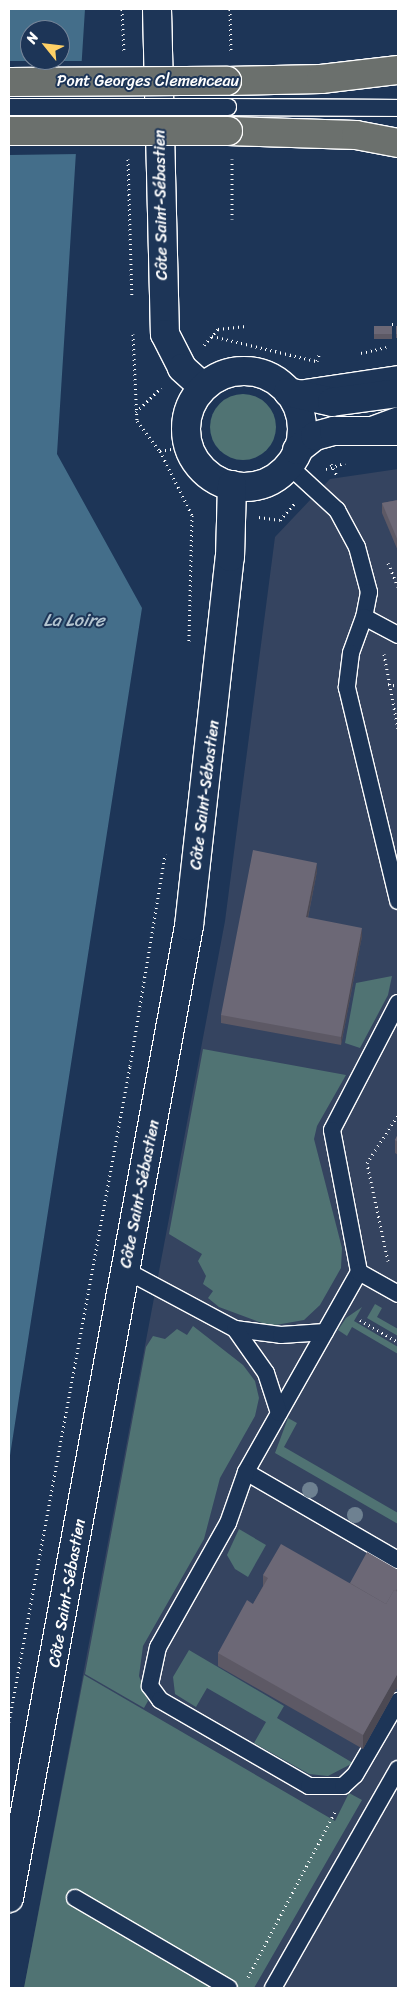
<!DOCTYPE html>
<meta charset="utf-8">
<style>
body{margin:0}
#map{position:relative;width:407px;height:1997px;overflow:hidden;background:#1d3557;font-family:Sriracha,sans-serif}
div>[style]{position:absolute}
.built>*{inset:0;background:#354460}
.green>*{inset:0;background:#507373}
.round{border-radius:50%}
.water>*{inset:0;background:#446e8a}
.pier>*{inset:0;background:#1d3557}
.path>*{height:3px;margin-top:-1.5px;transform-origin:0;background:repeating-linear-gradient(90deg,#fff 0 1px,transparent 0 5px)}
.roads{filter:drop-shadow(1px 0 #fff) drop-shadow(-1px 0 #fff) drop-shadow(0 1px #fff) drop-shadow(0 -1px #fff)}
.service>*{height:16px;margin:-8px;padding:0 8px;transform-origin:8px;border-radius:8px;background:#1d3557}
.secondary>*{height:28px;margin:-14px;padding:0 14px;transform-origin:14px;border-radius:14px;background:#1d3557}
.secondary>.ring{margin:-14px;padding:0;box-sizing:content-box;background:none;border:28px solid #1d3557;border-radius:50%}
.primary>*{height:28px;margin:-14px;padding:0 14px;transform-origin:14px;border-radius:14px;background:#6b706d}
.bridges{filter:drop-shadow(1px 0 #fff) drop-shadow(-1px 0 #fff) drop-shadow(0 1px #fff) drop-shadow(0 -1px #fff)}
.service-bridge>*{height:16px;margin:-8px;padding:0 8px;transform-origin:8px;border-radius:8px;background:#1d3557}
.primary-bridge>*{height:28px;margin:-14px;padding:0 14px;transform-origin:14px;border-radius:14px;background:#6b706d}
.trees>*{width:16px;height:16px;margin:-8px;border-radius:50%;background:#6e8191}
.wall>*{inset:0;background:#5d5965}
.shaded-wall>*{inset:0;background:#4c4953}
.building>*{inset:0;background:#6c6876}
span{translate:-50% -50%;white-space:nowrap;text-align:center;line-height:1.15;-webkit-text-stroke:4px #1d3557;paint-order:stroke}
.street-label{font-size:16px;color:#fff}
.water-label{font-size:18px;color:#b4c5d0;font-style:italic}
.frame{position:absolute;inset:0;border:10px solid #fff;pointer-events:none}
.north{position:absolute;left:20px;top:20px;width:50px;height:50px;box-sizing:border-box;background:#1d3557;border:1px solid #77869a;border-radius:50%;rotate:299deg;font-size:14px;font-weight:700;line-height:20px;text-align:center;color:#fff}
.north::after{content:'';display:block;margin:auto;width:18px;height:22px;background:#ffd166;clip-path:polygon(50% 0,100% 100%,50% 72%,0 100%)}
</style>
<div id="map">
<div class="built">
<div style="clip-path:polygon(398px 469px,398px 1988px,24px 1988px,225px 921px,275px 537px,330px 479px)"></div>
</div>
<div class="green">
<div class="round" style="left:210px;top:394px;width:66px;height:66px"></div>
<div style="clip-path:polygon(392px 976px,388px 995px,360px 1048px,345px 1043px,356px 983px)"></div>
<div style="clip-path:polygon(203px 1049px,346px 1075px,317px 1126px,314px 1139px,342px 1248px,341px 1268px,320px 1305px,304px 1320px,270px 1326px,219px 1307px,208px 1298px,213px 1291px,203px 1284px,206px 1276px,198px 1261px,202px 1254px,169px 1234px)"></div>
<div style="clip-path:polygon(375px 1304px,382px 1308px,377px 1317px,398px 1329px,398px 1336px,367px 1318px)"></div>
<div style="clip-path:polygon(362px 1307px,354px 1321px,398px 1347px,398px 1354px,352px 1327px,347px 1336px,338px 1330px,346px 1318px)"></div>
<div style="clip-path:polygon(193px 1326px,243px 1365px,255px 1381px,259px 1398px,255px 1416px,220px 1478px,204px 1539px,143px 1646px,139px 1676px,148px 1701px,144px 1708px,85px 1674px,146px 1347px,153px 1336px,165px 1339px,177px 1329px,187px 1335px)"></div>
<div style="clip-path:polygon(288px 1418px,297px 1423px,284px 1447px,398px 1513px,398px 1524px,275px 1453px)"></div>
<div style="clip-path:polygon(239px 1529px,266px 1545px,248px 1577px,235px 1569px,227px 1555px)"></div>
<div style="clip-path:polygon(189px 1650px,284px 1706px,277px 1718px,353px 1763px,328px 1776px,309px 1774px,254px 1743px,266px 1722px,207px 1688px,196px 1707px,175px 1694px,173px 1677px)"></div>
<div style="clip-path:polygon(84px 1675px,335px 1821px,349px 1793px,362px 1800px,254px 1988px,24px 1988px)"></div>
</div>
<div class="water">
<div style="clip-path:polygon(evenodd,9px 9px,85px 9px,57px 454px,142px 608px,9px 1462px,9px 9px,30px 30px,60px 30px,60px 60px,30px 60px,30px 30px)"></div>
</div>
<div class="pier">
<div style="clip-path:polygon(9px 61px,84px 61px,79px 154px,9px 155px)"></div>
</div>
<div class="path">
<div style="left:122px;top:9px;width:44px;rotate:87.4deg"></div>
<div style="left:230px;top:9px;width:44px;rotate:88.7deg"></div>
<div style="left:128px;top:159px;width:139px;rotate:88.4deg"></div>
<div style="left:232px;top:219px;width:60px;rotate:-90deg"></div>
<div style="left:392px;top:324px;width:6px"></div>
<div style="left:133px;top:334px;width:87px;rotate:87.4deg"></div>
<div style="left:137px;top:421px;width:38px;rotate:53deg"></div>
<div style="left:160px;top:451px;width:72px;rotate:63.4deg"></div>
<div style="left:192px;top:515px;width:127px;rotate:91.4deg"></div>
<div style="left:212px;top:336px;width:107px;rotate:13.5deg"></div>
<div style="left:204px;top:345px;width:21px;rotate:-49deg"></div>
<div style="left:218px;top:329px;width:28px;rotate:-6deg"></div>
<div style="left:361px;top:353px;width:26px;rotate:-13deg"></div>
<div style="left:317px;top:361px;width:9px;rotate:-72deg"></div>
<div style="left:136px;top:412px;width:35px;rotate:-44deg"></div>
<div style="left:160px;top:451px;width:28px;rotate:-10deg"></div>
<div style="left:331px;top:464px;width:13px;rotate:63deg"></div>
<div style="left:326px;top:469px;width:20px;rotate:-18deg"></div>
<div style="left:259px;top:517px;width:21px;rotate:8deg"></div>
<div style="left:280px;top:520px;width:23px;rotate:-49deg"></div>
<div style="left:388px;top:563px;width:26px;rotate:67deg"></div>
<div style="left:384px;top:654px;width:76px;rotate:79.4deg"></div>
<div style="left:388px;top:684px;width:10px;rotate:11deg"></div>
<div style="left:388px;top:1261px;width:100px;rotate:-102.1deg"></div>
<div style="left:367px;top:1163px;width:57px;rotate:-57.1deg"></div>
<div style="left:360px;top:1320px;width:44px;rotate:30.1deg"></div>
<div style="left:9px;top:1722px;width:667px;rotate:-79.55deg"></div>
<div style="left:130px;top:1066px;width:215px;rotate:-80.6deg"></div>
<div style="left:248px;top:1977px;width:189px;rotate:-62.2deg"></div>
</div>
<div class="roads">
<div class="service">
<div style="left:228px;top:107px;width:170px;rotate:0.3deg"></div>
<div style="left:299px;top:389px;width:100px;rotate:-8.6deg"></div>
<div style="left:371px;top:425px;width:29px;rotate:-20deg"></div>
<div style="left:288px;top:465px;width:67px;rotate:42.6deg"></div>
<div style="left:337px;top:510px;width:42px;rotate:61.6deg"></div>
<div style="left:357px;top:547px;width:47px;rotate:75.1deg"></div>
<div style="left:369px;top:592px;width:25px;rotate:101deg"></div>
<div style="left:398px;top:635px;width:38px;rotate:-152deg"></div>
<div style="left:364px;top:617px;width:38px;rotate:110deg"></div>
<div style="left:351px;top:653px;width:35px;rotate:97deg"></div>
<div style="left:347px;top:688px;width:219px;rotate:76.5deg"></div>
<div style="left:398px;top:1003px;width:143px;rotate:117.5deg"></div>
<div style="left:332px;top:1130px;width:145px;rotate:79.2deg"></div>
<div style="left:359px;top:1272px;width:230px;rotate:119.5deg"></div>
<div style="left:246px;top:1472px;width:176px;rotate:30.1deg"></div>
<div style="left:125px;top:1270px;width:125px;rotate:28.2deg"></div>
<div style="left:235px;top:1329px;width:46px;rotate:7.4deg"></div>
<div style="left:281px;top:1335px;width:44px;rotate:-3.9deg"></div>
<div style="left:359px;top:1272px;width:45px;rotate:29.4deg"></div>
<div style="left:235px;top:1329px;width:54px;rotate:54.8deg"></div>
<div style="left:266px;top:1373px;width:42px;rotate:72deg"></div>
<div style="left:246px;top:1472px;width:54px;rotate:109.4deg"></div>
<div style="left:228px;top:1523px;width:142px;rotate:119.4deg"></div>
<div style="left:158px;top:1647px;width:40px;rotate:102deg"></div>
<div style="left:150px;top:1686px;width:17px;rotate:54deg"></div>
<div style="left:160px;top:1700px;width:172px;rotate:30deg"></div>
<div style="left:309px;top:1786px;width:34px"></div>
<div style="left:343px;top:1786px;width:16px;rotate:-43deg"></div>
<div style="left:355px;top:1775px;width:86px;rotate:-59.8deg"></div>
<div style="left:75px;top:1898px;width:178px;rotate:30.3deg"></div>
<div style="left:273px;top:1988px;width:252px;rotate:-60.3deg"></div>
</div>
<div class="secondary">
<div style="left:157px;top:9px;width:325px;rotate:88.6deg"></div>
<div style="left:165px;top:334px;width:38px;rotate:63deg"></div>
<div style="left:182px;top:368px;width:28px;rotate:42deg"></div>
<div class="ring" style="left:186px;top:371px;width:88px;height:88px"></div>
<div style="left:288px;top:392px;width:45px;rotate:12.8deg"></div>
<div style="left:332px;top:402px;width:67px;rotate:-7.8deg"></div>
<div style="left:297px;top:450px;width:23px;rotate:-38deg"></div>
<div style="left:315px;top:436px;width:20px;rotate:-15deg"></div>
<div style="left:334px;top:431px;width:64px"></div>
<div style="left:9px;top:1898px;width:989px;rotate:-79.51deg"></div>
<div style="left:189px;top:926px;width:371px;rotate:-83.7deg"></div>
<div style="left:230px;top:557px;width:72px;rotate:-88.4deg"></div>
</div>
<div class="primary">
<div style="left:227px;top:81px;width:94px;rotate:-1.2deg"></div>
<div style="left:321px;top:79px;width:78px;rotate:-6.7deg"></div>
<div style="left:228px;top:131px;width:128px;rotate:1.8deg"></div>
<div style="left:356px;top:135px;width:43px;rotate:10.8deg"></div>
</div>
</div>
<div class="bridges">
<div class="service-bridge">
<div style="left:9px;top:107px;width:219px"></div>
</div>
<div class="primary-bridge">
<div style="left:9px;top:82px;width:218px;rotate:-0.3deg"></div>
<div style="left:9px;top:131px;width:219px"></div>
</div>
</div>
<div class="trees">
<div style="left:310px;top:1490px"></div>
<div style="left:355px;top:1515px"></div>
</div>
<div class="wall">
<div style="clip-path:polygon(374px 326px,392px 326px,392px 339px,374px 339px)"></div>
<div style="clip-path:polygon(396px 326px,398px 326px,398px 338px,396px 338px)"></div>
<div style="clip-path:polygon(398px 500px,398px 551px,382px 513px,382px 503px)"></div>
<div style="clip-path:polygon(317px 871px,308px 918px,362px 936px,341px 1045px,221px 1023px,221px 1015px)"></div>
<div style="clip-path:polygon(398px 1134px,398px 1155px,395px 1153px,395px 1140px)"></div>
<div style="clip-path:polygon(398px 1570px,398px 1686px,363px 1749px,218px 1666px,218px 1653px,253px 1604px,263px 1586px,263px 1575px,350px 1583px)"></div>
</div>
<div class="shaded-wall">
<div style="clip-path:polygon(317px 863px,317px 871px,306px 926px,306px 917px)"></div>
<div style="clip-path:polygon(362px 928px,362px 936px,341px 1045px,341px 1037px)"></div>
<div style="clip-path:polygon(398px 1673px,398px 1686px,363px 1749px,363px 1735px)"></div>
</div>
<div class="building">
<div style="clip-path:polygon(374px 326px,392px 326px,392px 334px,374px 334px)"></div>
<div style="clip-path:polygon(396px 326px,398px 326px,398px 334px,396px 334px)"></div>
<div style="clip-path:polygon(398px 500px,398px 541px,382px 503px)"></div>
<div style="clip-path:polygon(253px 850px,317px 863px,306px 917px,362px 928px,341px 1037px,221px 1015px)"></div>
<div style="clip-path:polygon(398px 1134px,398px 1142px,395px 1140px)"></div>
<div style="clip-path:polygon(281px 1544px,386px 1604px,394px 1590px,398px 1592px,398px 1673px,363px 1735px,218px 1653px,247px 1600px,253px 1604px,268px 1578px,263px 1575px)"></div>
<div style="clip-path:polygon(367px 1552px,398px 1570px,398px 1587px,396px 1591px,394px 1590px,386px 1604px,350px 1583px)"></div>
</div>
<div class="street-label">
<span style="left:148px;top:81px">Pont Georges Clemenceau</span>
<span style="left:161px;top:205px;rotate:-91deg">Côte Saint-Sébastien</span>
<span style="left:205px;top:795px;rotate:-83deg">Côte Saint-Sébastien</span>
<span style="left:140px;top:1194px;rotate:-79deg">Côte Saint-Sébastien</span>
<span style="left:67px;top:1593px;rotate:-80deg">Côte Saint-Sébastien</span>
</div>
<div class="water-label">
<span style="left:74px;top:620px">La Loire</span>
</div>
<div class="frame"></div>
<div class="north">N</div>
</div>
